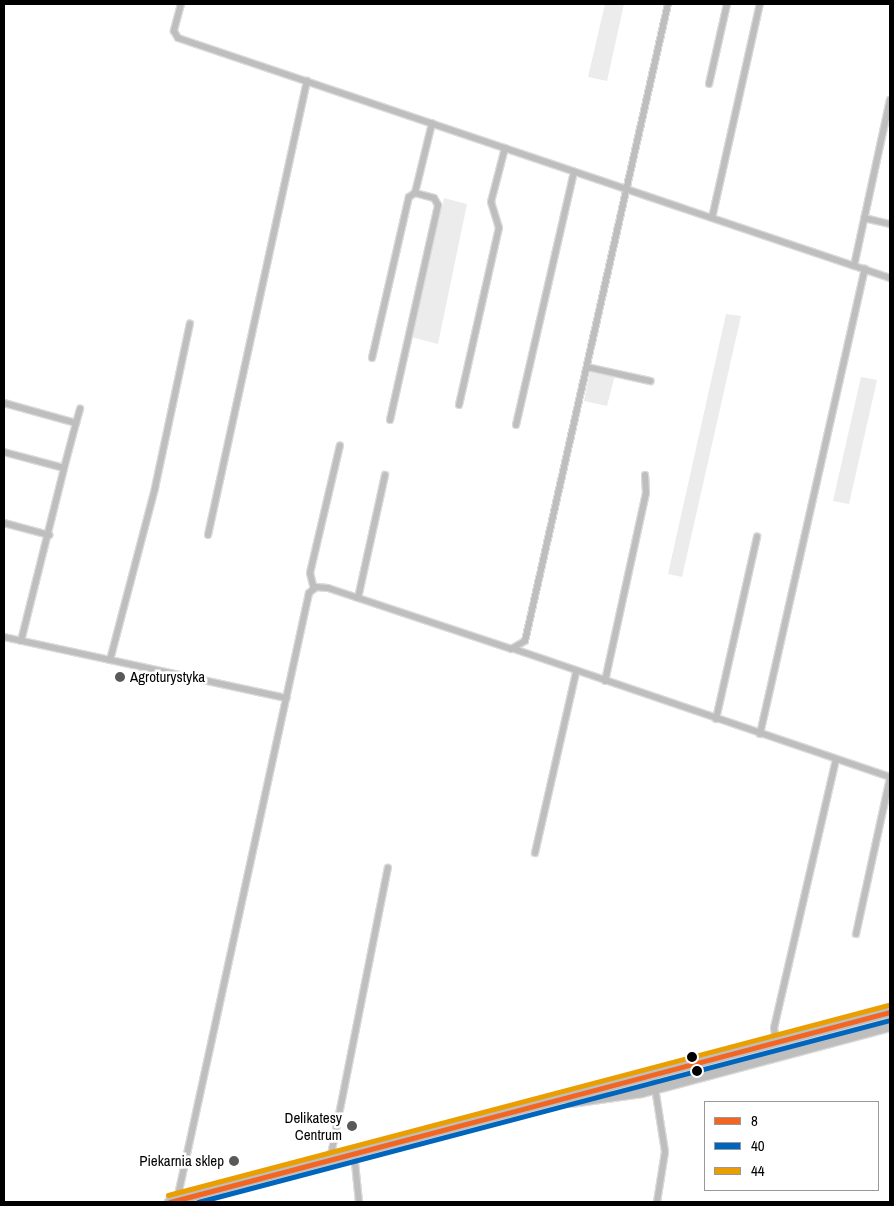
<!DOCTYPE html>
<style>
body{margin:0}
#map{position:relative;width:894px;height:1206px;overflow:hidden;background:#fff;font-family:"Archivo Narrow",sans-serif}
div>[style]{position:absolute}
.green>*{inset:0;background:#ececec}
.roads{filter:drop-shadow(1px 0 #dbdbdb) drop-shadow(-1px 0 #dbdbdb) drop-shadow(0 1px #dbdbdb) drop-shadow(0 -1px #dbdbdb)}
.street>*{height:6px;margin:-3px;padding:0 3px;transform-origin:3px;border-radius:3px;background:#bebebe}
.primary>*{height:10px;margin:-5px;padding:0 5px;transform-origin:5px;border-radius:5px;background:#bebebe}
.bus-1>*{height:5px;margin:-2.5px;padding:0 2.5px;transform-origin:2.5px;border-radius:2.5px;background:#f26522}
.bus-2>*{height:5px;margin:-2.5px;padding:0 2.5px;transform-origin:2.5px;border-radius:2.5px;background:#0065bd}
.bus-3>*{height:5px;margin:-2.5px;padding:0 2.5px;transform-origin:2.5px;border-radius:2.5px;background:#eb9e00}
.dots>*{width:14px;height:14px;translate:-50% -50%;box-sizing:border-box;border:2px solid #fff;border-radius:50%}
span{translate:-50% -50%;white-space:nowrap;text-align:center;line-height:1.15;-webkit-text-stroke:5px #fff;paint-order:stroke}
.poi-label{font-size:15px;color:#000}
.left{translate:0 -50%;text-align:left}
.right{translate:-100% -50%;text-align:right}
.frame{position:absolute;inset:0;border:5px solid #000;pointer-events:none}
.legend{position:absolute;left:704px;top:1101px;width:175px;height:90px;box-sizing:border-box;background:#fff;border:1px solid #999;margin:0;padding:6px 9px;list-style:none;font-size:15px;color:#000}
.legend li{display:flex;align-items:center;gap:10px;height:25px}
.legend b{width:25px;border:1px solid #999}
</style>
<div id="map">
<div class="green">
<div style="clip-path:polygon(605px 4px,624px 4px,607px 81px,588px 77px)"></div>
<div style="clip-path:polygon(444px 198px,467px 204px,438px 344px,411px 337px)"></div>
<div style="clip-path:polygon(726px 314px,741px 316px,682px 577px,668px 574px)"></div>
<div style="clip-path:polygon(590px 370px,615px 375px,607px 406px,584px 401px)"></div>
<div style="clip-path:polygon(861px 377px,877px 380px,849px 504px,833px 501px)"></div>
<div style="clip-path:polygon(890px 1014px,890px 1022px,795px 1047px,796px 1042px)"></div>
<div style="clip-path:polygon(784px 1044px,787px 1049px,723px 1067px,721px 1059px)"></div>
<div style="clip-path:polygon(718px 1060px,720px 1068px,663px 1079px,664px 1075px)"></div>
<div style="clip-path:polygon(642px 1081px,649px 1085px,581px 1096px)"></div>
</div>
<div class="roads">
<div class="street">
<div style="left:181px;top:4px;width:28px;rotate:105deg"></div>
<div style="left:174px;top:31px;width:8px;rotate:60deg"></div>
<div style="left:178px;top:38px;width:751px;rotate:18.63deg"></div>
<div style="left:709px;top:84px;width:82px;rotate:-77.3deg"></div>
<div style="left:712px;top:218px;width:219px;rotate:-77.4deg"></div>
<div style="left:864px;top:218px;width:27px;rotate:13deg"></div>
<div style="left:854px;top:266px;width:170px;rotate:-77.8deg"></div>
<div style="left:372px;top:358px;width:165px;rotate:-77.1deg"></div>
<div style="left:409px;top:197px;width:7px;rotate:-34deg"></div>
<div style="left:587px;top:367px;width:65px;rotate:12.5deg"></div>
<div style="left:4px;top:403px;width:75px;rotate:15.5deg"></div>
<div style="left:76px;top:423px;width:47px;rotate:104.9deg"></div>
<div style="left:64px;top:468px;width:62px;rotate:-165.1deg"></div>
<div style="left:459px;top:405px;width:181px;rotate:-77.3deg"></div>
<div style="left:499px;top:228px;width:27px;rotate:-107deg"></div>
<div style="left:491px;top:202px;width:56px;rotate:-75.5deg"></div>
<div style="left:390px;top:420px;width:220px;rotate:-77.4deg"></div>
<div style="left:438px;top:205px;width:8px;rotate:-120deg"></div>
<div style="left:434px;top:198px;width:20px;rotate:-165deg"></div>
<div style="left:415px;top:193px;width:72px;rotate:-76.3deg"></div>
<div style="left:76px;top:423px;width:15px;rotate:-74deg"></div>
<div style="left:516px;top:425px;width:260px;rotate:-77.1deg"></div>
<div style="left:4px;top:523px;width:47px;rotate:14.9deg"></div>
<div style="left:208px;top:535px;width:465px;rotate:-77.7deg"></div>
<div style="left:314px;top:589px;width:16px;rotate:-104deg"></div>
<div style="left:310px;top:573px;width:131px;rotate:-76.8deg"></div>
<div style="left:358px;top:598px;width:126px;rotate:-77.6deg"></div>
<div style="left:4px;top:637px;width:289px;rotate:12.2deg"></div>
<div style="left:21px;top:641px;width:178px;rotate:-76deg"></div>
<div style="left:514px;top:649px;width:397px;rotate:18.8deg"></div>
<div style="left:110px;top:660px;width:178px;rotate:-75.3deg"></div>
<div style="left:155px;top:488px;width:168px;rotate:-78deg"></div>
<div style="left:605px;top:681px;width:192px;rotate:-77.7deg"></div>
<div style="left:646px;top:493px;width:18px;rotate:-93deg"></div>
<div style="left:716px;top:719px;width:187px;rotate:-77.3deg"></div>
<div style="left:760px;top:734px;width:477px;rotate:-77.3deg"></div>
<div style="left:535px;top:853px;width:186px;rotate:-77.2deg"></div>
<div style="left:856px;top:934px;width:160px;rotate:-77.7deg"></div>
<div style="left:776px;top:1042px;width:14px;rotate:-98deg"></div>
<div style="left:774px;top:1028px;width:275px;rotate:-77deg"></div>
<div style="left:653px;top:1075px;width:78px;rotate:81.1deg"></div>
<div style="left:665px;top:1152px;width:51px;rotate:99.1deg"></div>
<div style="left:354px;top:1153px;width:49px;rotate:84.2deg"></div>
<div style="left:330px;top:1160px;width:298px;rotate:-78.8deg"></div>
<div style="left:177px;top:1200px;width:621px;rotate:-77.73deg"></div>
<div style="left:309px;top:593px;width:9px;rotate:-41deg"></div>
<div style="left:316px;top:587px;width:12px;rotate:5deg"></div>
<div style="left:328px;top:588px;width:193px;rotate:18.4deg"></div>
<div style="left:511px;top:649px;width:16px;rotate:-30deg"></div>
<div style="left:525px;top:641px;width:653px;rotate:-77.35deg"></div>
</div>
<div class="primary">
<div style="left:571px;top:1102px;width:72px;rotate:-8deg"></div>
<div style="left:642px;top:1092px;width:257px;rotate:-14.9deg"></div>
<div style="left:170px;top:1202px;width:745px;rotate:-14.78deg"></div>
</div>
</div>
<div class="bus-1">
<div style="left:170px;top:1202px;width:745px;rotate:-14.78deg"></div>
</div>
<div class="bus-2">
<div style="left:198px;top:1202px;width:716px;rotate:-14.74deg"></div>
</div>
<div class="bus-3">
<div style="left:168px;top:1195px;width:745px;rotate:-14.78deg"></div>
</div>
<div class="dots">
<div style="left:120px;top:677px;background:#595959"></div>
<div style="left:692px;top:1057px;background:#000"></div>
<div style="left:697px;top:1071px;background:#000"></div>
<div style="left:352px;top:1126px;background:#595959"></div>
<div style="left:234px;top:1161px;background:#595959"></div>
</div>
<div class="poi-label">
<span class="left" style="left:130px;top:677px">Agroturystyka</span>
<span class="right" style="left:342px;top:1126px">Delikatesy<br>Centrum</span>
<span class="right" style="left:224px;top:1161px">Piekarnia sklep</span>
</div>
<div class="frame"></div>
<ul class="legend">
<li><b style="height:6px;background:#f26522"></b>8</li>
<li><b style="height:6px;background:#0065bd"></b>40</li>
<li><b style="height:6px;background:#eb9e00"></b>44</li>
</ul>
</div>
